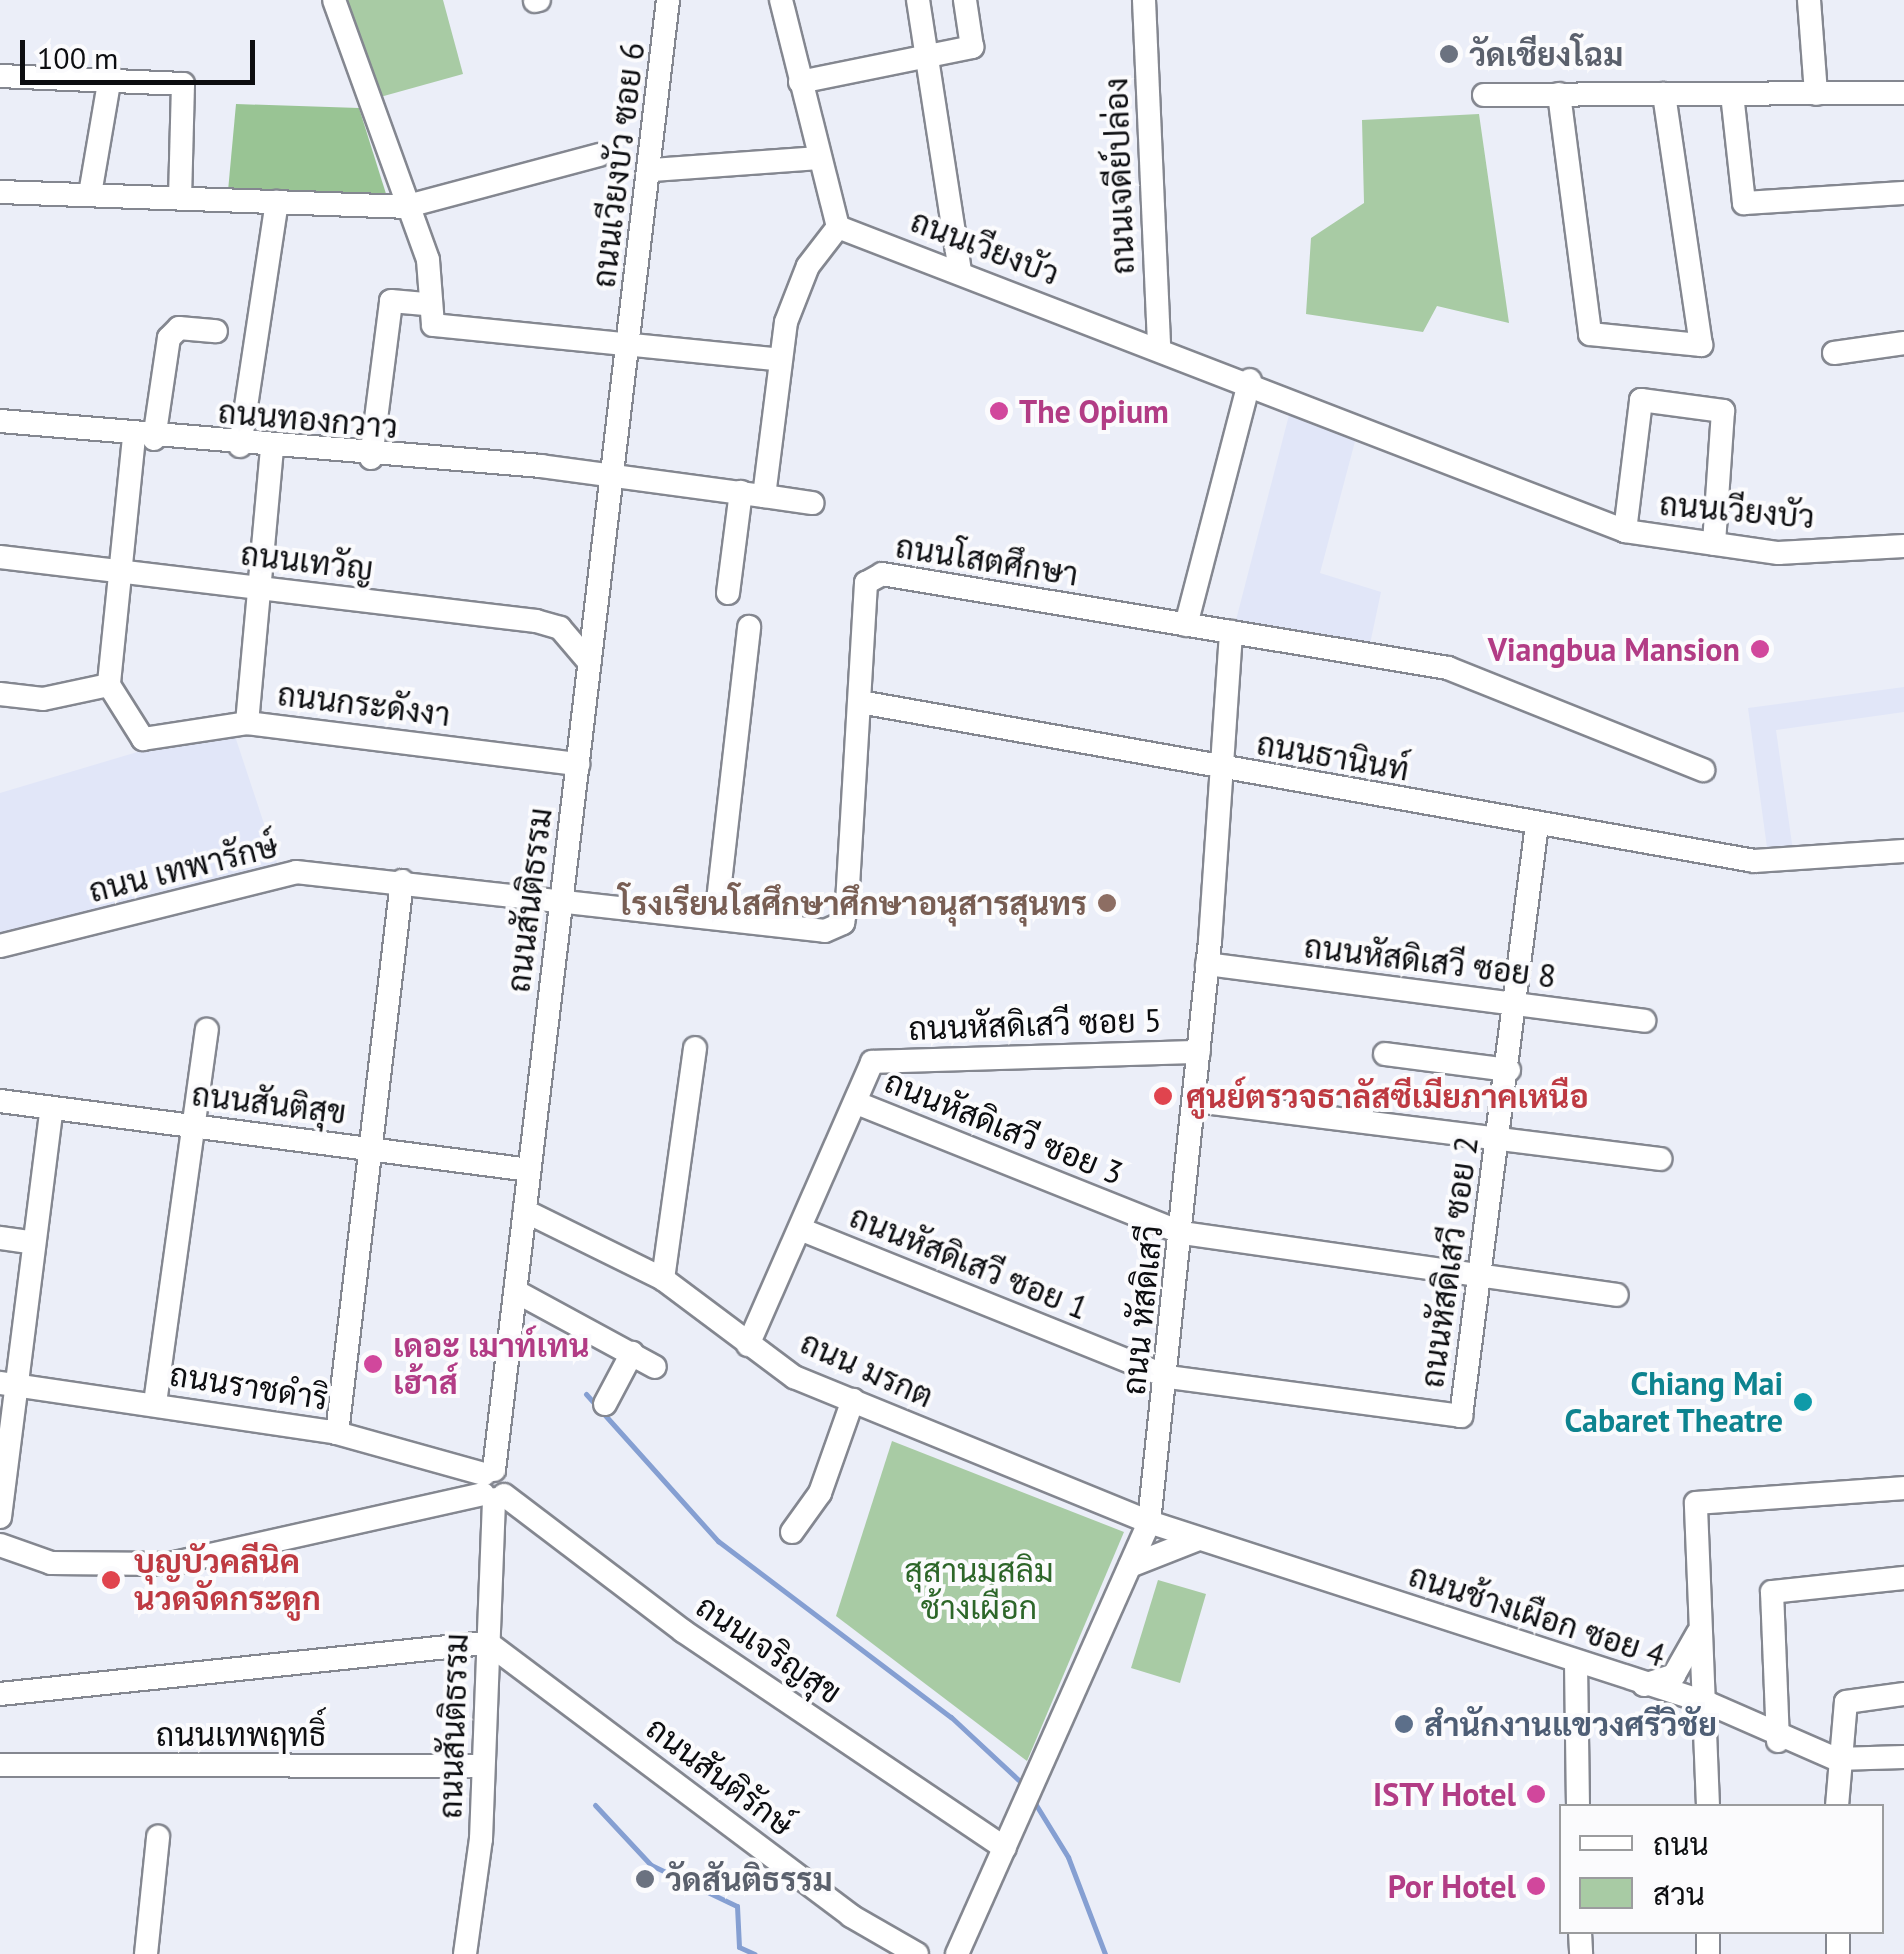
<!DOCTYPE html>
<meta charset="utf-8">
<style>
body{margin:0}
#map{position:relative;width:1904px;height:1954px;overflow:hidden;background:#ebeef8;font-family:"PT Sans",Sarabun,sans-serif}
div>[style]{position:absolute}
.built>*{inset:0;background:#e1e6f8}
.green>*{inset:0;background:#a8cba4}
.forest>*{inset:0;background:#99c494}
.stream>*{height:5px;margin:-2.5px;padding:0 2.5px;transform-origin:2.5px;border-radius:2.5px;background:#859fd2}
.roads{filter:drop-shadow(2px 0 #848790) drop-shadow(-2px 0 #848790) drop-shadow(0 2px #848790) drop-shadow(0 -2px #848790)}
.minor>*{height:22px;margin:-11px;padding:0 11px;transform-origin:11px;border-radius:11px;background:#fff}
.dots>*{width:28px;height:28px;translate:-50% -50%;box-sizing:border-box;border:5px solid #fbfbfd;border-radius:50%}
span{translate:-50% -50%;white-space:nowrap;text-align:center;line-height:1.15;-webkit-text-stroke:8px #fbfbfd;paint-order:stroke}
.worship-label{font-size:32px;color:#5b616d;font-weight:700}
.left{translate:0 -50%;text-align:left}
.street-label{font-size:32px;color:#0c0d10}
.hotel-label{font-size:32px;color:#b23c85;font-weight:700}
.right{translate:-100% -50%;text-align:right}
.education-label{font-size:32px;color:#785e54;font-weight:700}
.health-label{font-size:32px;color:#be3a42;font-weight:700}
.culture-label{font-size:32px;color:#0d838f;font-weight:700}
.park-label{font-size:32px;color:#2d6629}
.service-label{font-size:32px;color:#4e5e75;font-weight:700}
.legend{position:absolute;left:1559px;top:1804px;width:325px;height:130px;box-sizing:border-box;background:#fbfbfd;border:2px solid #9b9c9e;margin:0;padding:12px 18px;list-style:none;font-size:30px;color:#0c0d10}
.legend li{display:flex;align-items:center;gap:20px;height:50px}
.legend b{width:50px;border:2px solid #9b9c9e}
.scale{position:absolute;left:20px;top:40px;width:235px;height:45px;box-sizing:border-box;border:5px solid #0c0d10;border-top:0;padding-left:12px;font-size:30px;line-height:35px;white-space:nowrap;color:#0c0d10;-webkit-text-stroke:8px #fbfbfd;paint-order:stroke}
</style>
<div id="map">
<div class="built">
<div style="clip-path:polygon(1290px 411px,1357px 434px,1320px 573px,1381px 592px,1370px 644px,1236px 620px)"></div>
<div style="clip-path:polygon(1904px 687px,1904px 712px,1776px 730px,1793px 851px,1768px 855px,1748px 708px)"></div>
<div style="clip-path:polygon(231px 724px,278px 866px,0 937px,0 793px)"></div>
</div>
<div class="green">
<div style="clip-path:polygon(346px 0,443px 0,463px 74px,373px 99px)"></div>
<div style="clip-path:polygon(1479px 114px,1509px 323px,1437px 306px,1423px 332px,1306px 314px,1311px 238px,1364px 203px,1362px 120px)"></div>
<div style="clip-path:polygon(892px 1441px,1124px 1532px,1027px 1761px,836px 1616px)"></div>
<div style="clip-path:polygon(1158px 1580px,1206px 1594px,1180px 1683px,1131px 1668px)"></div>
</div>
<div class="forest">
<div style="clip-path:polygon(236px 104px,359px 108px,387px 197px,228px 191px)"></div>
</div>
<div class="stream">
<div style="left:586px;top:1394px;width:198px;rotate:48.1deg"></div>
<div style="left:718px;top:1541px;width:292px;rotate:37.1deg"></div>
<div style="left:951px;top:1717px;width:101px;rotate:43deg"></div>
<div style="left:1033px;top:1800px;width:67px;rotate:58.4deg"></div>
<div style="left:1068px;top:1857px;width:104px;rotate:69.1deg"></div>
<div style="left:595px;top:1805px;width:82px;rotate:47deg"></div>
<div style="left:651px;top:1865px;width:95px;rotate:25.5deg"></div>
<div style="left:737px;top:1906px;width:41px;rotate:87.2deg"></div>
<div style="left:739px;top:1947px;width:17px;rotate:24deg"></div>
</div>
<div class="roads">
<div class="minor">
<div style="left:334px;top:0;width:276px;rotate:70.1deg"></div>
<div style="left:428px;top:260px;width:65px;rotate:85.6deg"></div>
<div style="left:433px;top:325px;width:345px;rotate:5.7deg"></div>
<div style="left:781px;top:0;width:234px;rotate:75.9deg"></div>
<div style="left:918px;top:0;width:274px;rotate:81.2deg"></div>
<div style="left:1144px;top:0;width:349px;rotate:87.5deg"></div>
<div style="left:1809px;top:0;width:94px;rotate:85.7deg"></div>
<div style="left:535px;top:1px;width:4px;rotate:-14deg"></div>
<div style="left:0;top:76px;width:183px;rotate:2.5deg"></div>
<div style="left:183px;top:84px;width:113px;rotate:91.5deg"></div>
<div style="left:800px;top:82px;width:176px;rotate:-11.5deg"></div>
<div style="left:972px;top:47px;width:48px;rotate:-98.5deg"></div>
<div style="left:1559px;top:94px;width:242px;rotate:82.6deg"></div>
<div style="left:1590px;top:334px;width:112px;rotate:5.7deg"></div>
<div style="left:1701px;top:345px;width:254px;rotate:-98.4deg"></div>
<div style="left:1732px;top:94px;width:110px;rotate:83.7deg"></div>
<div style="left:1744px;top:203px;width:160px;rotate:-3.6deg"></div>
<div style="left:1484px;top:95px;width:420px;rotate:-0.3deg"></div>
<div style="left:653px;top:170px;width:166px;rotate:-4.1deg"></div>
<div style="left:0;top:192px;width:404px;rotate:2.1deg"></div>
<div style="left:404px;top:207px;width:202px;rotate:-14.9deg"></div>
<div style="left:90px;top:194px;width:119px;rotate:-80.3deg"></div>
<div style="left:1834px;top:353px;width:71px;rotate:-8.1deg"></div>
<div style="left:0;top:421px;width:543px;rotate:4.75deg"></div>
<div style="left:541px;top:466px;width:225px;rotate:7.7deg"></div>
<div style="left:764px;top:496px;width:175px;rotate:-82.8deg"></div>
<div style="left:786px;top:322px;width:60px;rotate:-68.6deg"></div>
<div style="left:808px;top:266px;width:49px;rotate:-52.4deg"></div>
<div style="left:838px;top:227px;width:844px;rotate:21.12deg"></div>
<div style="left:1625px;top:531px;width:155px;rotate:8.2deg"></div>
<div style="left:1778px;top:553px;width:126px;rotate:-3.2deg"></div>
<div style="left:134px;top:437px;width:249px;rotate:95.8deg"></div>
<div style="left:109px;top:685px;width:64px;rotate:57.8deg"></div>
<div style="left:143px;top:739px;width:105px;rotate:-8.7deg"></div>
<div style="left:247px;top:723px;width:334px;rotate:7.1deg"></div>
<div style="left:154px;top:439px;width:102px;rotate:-81.6deg"></div>
<div style="left:169px;top:338px;width:14px;rotate:-45deg"></div>
<div style="left:179px;top:328px;width:37px;rotate:5deg"></div>
<div style="left:240px;top:446px;width:247px;rotate:-81.4deg"></div>
<div style="left:371px;top:458px;width:158px;rotate:-82.7deg"></div>
<div style="left:391px;top:301px;width:37px;rotate:5deg"></div>
<div style="left:764px;top:496px;width:49px;rotate:8.3deg"></div>
<div style="left:1625px;top:531px;width:132px;rotate:-83deg"></div>
<div style="left:1641px;top:400px;width:83px;rotate:7.6deg"></div>
<div style="left:1723px;top:411px;width:133px;rotate:93.9deg"></div>
<div style="left:0;top:557px;width:540px;rotate:6.81deg"></div>
<div style="left:536px;top:621px;width:25px;rotate:16deg"></div>
<div style="left:560px;top:628px;width:45px;rotate:49.5deg"></div>
<div style="left:728px;top:593px;width:102px;rotate:-82.7deg"></div>
<div style="left:1186px;top:625px;width:253px;rotate:-75.4deg"></div>
<div style="left:0;top:694px;width:43px;rotate:6.6deg"></div>
<div style="left:43px;top:699px;width:67px;rotate:-12deg"></div>
<div style="left:860px;top:702px;width:908px;rotate:10.08deg"></div>
<div style="left:1754px;top:861px;width:150px;rotate:-3.8deg"></div>
<div style="left:247px;top:723px;width:274px;rotate:-84.8deg"></div>
<div style="left:716px;top:918px;width:293px;rotate:-83.5deg"></div>
<div style="left:0;top:946px;width:305px;rotate:-14deg"></div>
<div style="left:296px;top:872px;width:532px;rotate:6.36deg"></div>
<div style="left:825px;top:931px;width:20px;rotate:-24deg"></div>
<div style="left:843px;top:923px;width:20px;rotate:-79deg"></div>
<div style="left:847px;top:903px;width:321px;rotate:-86.6deg"></div>
<div style="left:866px;top:583px;width:18px;rotate:-29deg"></div>
<div style="left:882px;top:574px;width:574px;rotate:9.43deg"></div>
<div style="left:1448px;top:668px;width:275px;rotate:21.8deg"></div>
<div style="left:1207px;top:964px;width:441px;rotate:7.4deg"></div>
<div style="left:1385px;top:1054px;width:125px;rotate:7.4deg"></div>
<div style="left:0;top:1101px;width:534px;rotate:7.42deg"></div>
<div style="left:1195px;top:1101px;width:469px;rotate:7.1deg"></div>
<div style="left:857px;top:1103px;width:350px;rotate:21.8deg"></div>
<div style="left:1182px;top:1233px;width:439px;rotate:8.1deg"></div>
<div style="left:525px;top:1211px;width:154px;rotate:26.2deg"></div>
<div style="left:663px;top:1279px;width:164px;rotate:36.8deg"></div>
<div style="left:794px;top:1377px;width:383px;rotate:22.2deg"></div>
<div style="left:1149px;top:1522px;width:588px;rotate:17.94deg"></div>
<div style="left:1708px;top:1703px;width:140px;rotate:23.6deg"></div>
<div style="left:1836px;top:1759px;width:68px;rotate:-1.7deg"></div>
<div style="left:800px;top:1229px;width:398px;rotate:21.9deg"></div>
<div style="left:1169px;top:1377px;width:295px;rotate:7.6deg"></div>
<div style="left:1461px;top:1416px;width:597px;rotate:-82.68deg"></div>
<div style="left:0;top:1238px;width:34px;rotate:8deg"></div>
<div style="left:663px;top:1279px;width:233px;rotate:-82.1deg"></div>
<div style="left:515px;top:1291px;width:159px;rotate:28.5deg"></div>
<div style="left:748px;top:1345px;width:309px;rotate:-66.3deg"></div>
<div style="left:872px;top:1062px;width:327px;rotate:-1.8deg"></div>
<div style="left:0;top:1383px;width:341px;rotate:8.4deg"></div>
<div style="left:337px;top:1433px;width:153px;rotate:15.6deg"></div>
<div style="left:155px;top:1403px;width:377px;rotate:-82.1deg"></div>
<div style="left:605px;top:1404px;width:58px;rotate:-62.1deg"></div>
<div style="left:337px;top:1433px;width:556px;rotate:-83.28deg"></div>
<div style="left:494px;top:1470px;width:1480px;rotate:-83.25deg"></div>
<div style="left:504px;top:1495px;width:225px;rotate:37.2deg"></div>
<div style="left:683px;top:1631px;width:388px;rotate:34deg"></div>
<div style="left:0;top:1517px;width:412px;rotate:-82.8deg"></div>
<div style="left:792px;top:1532px;width:48px;rotate:-54.3deg"></div>
<div style="left:820px;top:1493px;width:99px;rotate:-70.5deg"></div>
<div style="left:0;top:1545px;width:54px;rotate:19.4deg"></div>
<div style="left:51px;top:1563px;width:119px;rotate:0.5deg"></div>
<div style="left:170px;top:1564px;width:321px;rotate:-12.6deg"></div>
<div style="left:1130px;top:1566px;width:71px;rotate:-21.5deg"></div>
<div style="left:1576px;top:1663px;width:143px;rotate:89.2deg"></div>
<div style="left:1644px;top:1685px;width:32px;rotate:-18deg"></div>
<div style="left:1674px;top:1675px;width:48px;rotate:-60.3deg"></div>
<div style="left:0;top:1694px;width:491px;rotate:-6deg"></div>
<div style="left:488px;top:1643px;width:454px;rotate:36.9deg"></div>
<div style="left:851px;top:1916px;width:76px;rotate:29.9deg"></div>
<div style="left:1778px;top:1741px;width:149px;rotate:-92.3deg"></div>
<div style="left:1772px;top:1592px;width:133px;rotate:-6.1deg"></div>
<div style="left:0;top:1765px;width:483px;rotate:0.1deg"></div>
<div style="left:1708px;top:1806px;width:303px;rotate:-92.3deg"></div>
<div style="left:1696px;top:1503px;width:209px;rotate:-4.1deg"></div>
<div style="left:1837px;top:1806px;width:104px;rotate:-85.1deg"></div>
<div style="left:1846px;top:1702px;width:59px;rotate:-7.9deg"></div>
<div style="left:1580px;top:1932px;width:22px;rotate:87deg"></div>
<div style="left:1708px;top:1932px;width:22px;rotate:90deg"></div>
<div style="left:1838px;top:1932px;width:22px;rotate:90deg"></div>
<div style="left:146px;top:1954px;width:118px;rotate:-84.1deg"></div>
<div style="left:465px;top:1954px;width:116px;rotate:-82.1deg"></div>
<div style="left:481px;top:1839px;width:340px;rotate:-87.8deg"></div>
<div style="left:957px;top:1954px;width:473px;rotate:-66deg"></div>
<div style="left:1149px;top:1522px;width:584px;rotate:-84.01deg"></div>
<div style="left:1210px;top:941px;width:310px;rotate:-86.1deg"></div>
</div>
</div>
<div class="dots">
<div style="left:1449px;top:54px;background:#6b7280"></div>
<div style="left:999px;top:411px;background:#d1479c"></div>
<div style="left:1760px;top:649px;background:#d1479c"></div>
<div style="left:1107px;top:903px;background:#8d6e63"></div>
<div style="left:1163px;top:1096px;background:#e0444e"></div>
<div style="left:373px;top:1364px;background:#d1479c"></div>
<div style="left:1803px;top:1402px;background:#0f9aa8"></div>
<div style="left:111px;top:1580px;background:#e0444e"></div>
<div style="left:1404px;top:1724px;background:#5c6f8a"></div>
<div style="left:1536px;top:1794px;background:#d1479c"></div>
<div style="left:645px;top:1879px;background:#6b7280"></div>
<div style="left:1536px;top:1886px;background:#d1479c"></div>
</div>
<div class="worship-label">
<span class="left" style="left:1469px;top:54px">วัดเชียงโฉม</span>
<span class="left" style="left:665px;top:1879px">วัดสันติธรรม</span>
</div>
<div class="street-label">
<span style="left:618px;top:165px;rotate:-83deg">ถนนเวียงบัว ซอย 6</span>
<span style="left:1119px;top:176px;rotate:-92deg">ถนนเจดีย์ปล่อง</span>
<span style="left:985px;top:247px;rotate:21deg">ถนนเวียงบัว</span>
<span style="left:308px;top:419px;rotate:5deg">ถนนทองกวาว</span>
<span style="left:1737px;top:510px;rotate:5deg">ถนนเวียงบัว</span>
<span style="left:987px;top:560px;rotate:9deg">ถนนโสตศึกษา</span>
<span style="left:307px;top:561px;rotate:7deg">ถนนเทวัญ</span>
<span style="left:364px;top:704px;rotate:7deg">ถนนกระดังงา</span>
<span style="left:1333px;top:756px;rotate:10deg">ถนนธานินท์</span>
<span style="left:183px;top:868px;rotate:-14deg">ถนน เทพารักษ์</span>
<span style="left:529px;top:900px;rotate:-83deg">ถนนสันติธรรม</span>
<span style="left:1430px;top:961px;rotate:7deg">ถนนหัสดิเสวี ซอย 8</span>
<span style="left:1035px;top:1024px;rotate:-2deg">ถนนหัสดิเสวี ซอย 5</span>
<span style="left:269px;top:1103px;rotate:7deg">ถนนสันติสุข</span>
<span style="left:1004px;top:1127px;rotate:22deg">ถนนหัสดิเสวี ซอย 3</span>
<span style="left:969px;top:1262px;rotate:22deg">ถนนหัสดิเสวี ซอย 1</span>
<span style="left:1449px;top:1262px;rotate:-82deg">ถนนหัสดิเสวี ซอย 2</span>
<span style="left:1142px;top:1310px;rotate:-84deg">ถนน หัสดิเสวี</span>
<span style="left:867px;top:1369px;rotate:24deg">ถนน มรกต</span>
<span style="left:249px;top:1386px;rotate:9deg">ถนนราชดำริ</span>
<span style="left:1537px;top:1615px;rotate:18deg">ถนนช้างเผือก ซอย 4</span>
<span style="left:769px;top:1649px;rotate:34deg">ถนนเจริญสุข</span>
<span style="left:453px;top:1726px;rotate:-88deg">ถนนสันติธรรม</span>
<span style="left:241px;top:1734px">ถนนเทพฤทธิ์</span>
<span style="left:720px;top:1776px;rotate:37deg">ถนนสันติรักษ์</span>
</div>
<div class="hotel-label">
<span class="left" style="left:1019px;top:411px">The Opium</span>
<span class="right" style="left:1740px;top:649px">Viangbua Mansion</span>
<span class="left" style="left:393px;top:1364px">เดอะ เมาท์เทน<br>เฮ้าส์</span>
<span class="right" style="left:1516px;top:1794px">ISTY Hotel</span>
<span class="right" style="left:1516px;top:1886px">Por Hotel</span>
</div>
<div class="education-label">
<span class="right" style="left:1087px;top:903px">โรงเรียนโสศึกษาศึกษาอนุสารสุนทร</span>
</div>
<div class="health-label">
<span class="left" style="left:1186px;top:1096px">ศูนย์ตรวจธาลัสซีเมียภาคเหนือ</span>
<span class="left" style="left:134px;top:1580px">บุญบัวคลีนิค<br>นวดจัดกระดูก</span>
</div>
<div class="culture-label">
<span class="right" style="left:1783px;top:1402px">Chiang Mai<br>Cabaret Theatre</span>
</div>
<div class="park-label">
<span style="left:979px;top:1589px">สุสานมุสลิม<br>ช้างเผือก</span>
</div>
<div class="service-label">
<span class="left" style="left:1424px;top:1724px">สำนักงานแขวงศรีวิชัย</span>
</div>
<ul class="legend">
<li><b style="height:12px;background:#fff"></b>ถนน</li>
<li><b style="height:28px;background:#a8cba4"></b>สวน</li>
</ul>
<div class="scale">100 m</div>
</div>
